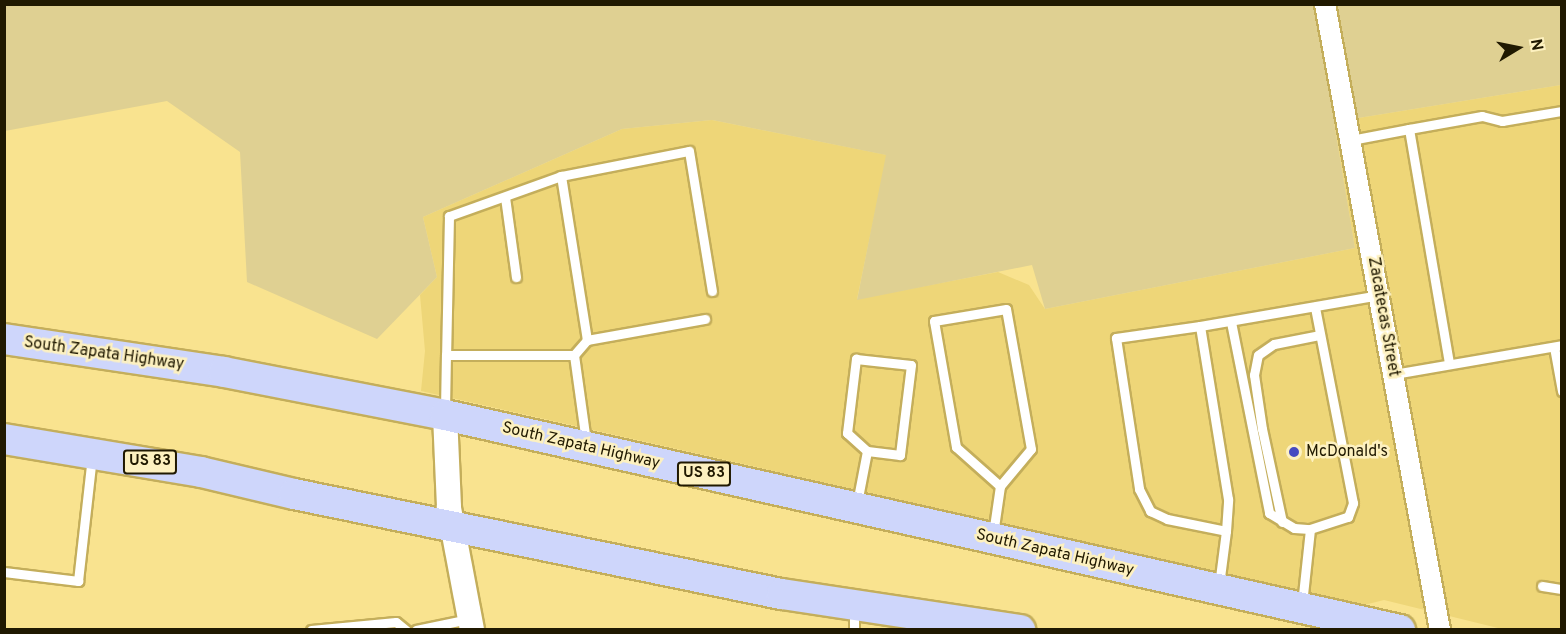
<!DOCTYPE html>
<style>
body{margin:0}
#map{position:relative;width:1566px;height:634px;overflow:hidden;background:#f9e38f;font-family:Overpass,sans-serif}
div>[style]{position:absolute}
.built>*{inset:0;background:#eed678}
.green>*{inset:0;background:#dfd092}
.roads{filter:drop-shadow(2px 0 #c4ae5b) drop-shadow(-2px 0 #c4ae5b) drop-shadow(0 2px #c4ae5b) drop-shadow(0 -2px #c4ae5b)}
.service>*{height:9px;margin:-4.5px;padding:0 4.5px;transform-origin:4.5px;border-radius:4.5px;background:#fff}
.minor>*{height:20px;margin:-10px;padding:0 10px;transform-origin:10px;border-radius:10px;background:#fff}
.tertiary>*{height:24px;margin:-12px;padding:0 12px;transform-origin:12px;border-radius:12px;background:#fff}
.primary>*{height:30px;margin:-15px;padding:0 15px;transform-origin:15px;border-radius:15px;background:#ced6fb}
.dots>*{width:16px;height:16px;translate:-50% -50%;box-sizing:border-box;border:3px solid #fdf1c0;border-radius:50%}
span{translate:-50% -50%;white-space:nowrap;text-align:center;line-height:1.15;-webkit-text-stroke:5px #fdf1c0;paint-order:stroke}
.shield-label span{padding:2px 4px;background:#fdf1c0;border:2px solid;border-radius:4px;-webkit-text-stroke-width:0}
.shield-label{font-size:15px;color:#201901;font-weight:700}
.street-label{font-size:16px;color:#201901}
.poi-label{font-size:16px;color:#201901}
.left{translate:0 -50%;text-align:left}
.frame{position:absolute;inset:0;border:6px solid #201901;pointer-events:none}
.north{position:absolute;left:1488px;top:18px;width:60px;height:60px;-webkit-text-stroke:4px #fdf1c0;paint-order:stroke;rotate:80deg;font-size:16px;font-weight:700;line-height:24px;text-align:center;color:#201901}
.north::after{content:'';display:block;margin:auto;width:21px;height:27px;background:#201901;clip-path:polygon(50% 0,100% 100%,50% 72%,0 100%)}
</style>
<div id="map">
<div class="built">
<div style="clip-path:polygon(1561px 85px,1561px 629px,1502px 629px,1384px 600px,1364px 605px,421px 391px,425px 351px,420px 295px,437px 277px,423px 217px,622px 129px,712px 120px,887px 155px,857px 299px,998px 272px,1029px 285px,1045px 309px,1355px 248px,1334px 122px)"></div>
</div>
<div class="green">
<div style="clip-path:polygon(5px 5px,1561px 5px,1561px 85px,1334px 122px,1355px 248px,1045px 309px,1032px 265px,857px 300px,886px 155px,712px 120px,622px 129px,423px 217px,437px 277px,377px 339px,247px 282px,240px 152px,167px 101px,5px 131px)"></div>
</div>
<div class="roads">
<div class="service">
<div style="left:1409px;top:129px;width:74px;rotate:-10.1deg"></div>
<div style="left:1482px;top:116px;width:21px;rotate:14deg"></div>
<div style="left:1502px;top:121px;width:61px;rotate:-9.5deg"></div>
<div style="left:1351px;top:140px;width:59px;rotate:-10.7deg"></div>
<div style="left:1409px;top:129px;width:238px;rotate:80.3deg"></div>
<div style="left:561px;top:176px;width:130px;rotate:-11.1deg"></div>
<div style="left:689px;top:151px;width:142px;rotate:80.7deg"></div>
<div style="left:505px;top:197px;width:81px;rotate:82.2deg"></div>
<div style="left:1231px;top:322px;width:195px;rotate:78.7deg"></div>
<div style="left:1269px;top:513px;width:29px;rotate:31deg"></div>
<div style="left:1294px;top:528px;width:16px;rotate:4deg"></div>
<div style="left:1310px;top:529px;width:40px;rotate:-18deg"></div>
<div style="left:1348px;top:517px;width:15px;rotate:-70deg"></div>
<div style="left:1353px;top:503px;width:200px;rotate:-101deg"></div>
<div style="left:1200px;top:326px;width:182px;rotate:-9.8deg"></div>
<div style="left:587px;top:340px;width:120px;rotate:-10.1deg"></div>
<div style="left:1554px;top:347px;width:45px;rotate:79.7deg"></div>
<div style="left:574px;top:355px;width:87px;rotate:82.1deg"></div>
<div style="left:856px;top:359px;width:55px;rotate:6.2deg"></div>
<div style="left:911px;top:365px;width:91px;rotate:97deg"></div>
<div style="left:900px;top:455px;width:33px;rotate:-173deg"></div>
<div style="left:867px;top:451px;width:27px;rotate:-138deg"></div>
<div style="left:847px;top:433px;width:75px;rotate:-83.1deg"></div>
<div style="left:1394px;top:374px;width:170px;rotate:-9.8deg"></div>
<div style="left:445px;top:410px;width:55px;rotate:-89deg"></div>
<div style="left:446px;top:355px;width:128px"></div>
<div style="left:574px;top:355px;width:20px;rotate:-49deg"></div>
<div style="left:587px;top:340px;width:166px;rotate:-99deg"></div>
<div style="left:561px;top:176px;width:119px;rotate:160.3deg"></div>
<div style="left:449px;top:216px;width:139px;rotate:91.2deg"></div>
<div style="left:857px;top:503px;width:53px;rotate:-79.1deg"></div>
<div style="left:1282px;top:522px;width:95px;rotate:-102.1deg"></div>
<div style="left:1262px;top:429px;width:55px;rotate:-98.4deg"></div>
<div style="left:1254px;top:375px;width:20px;rotate:-79deg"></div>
<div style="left:1258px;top:355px;width:19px;rotate:-35deg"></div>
<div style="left:1274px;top:344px;width:47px;rotate:-11.1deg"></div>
<div style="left:993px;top:534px;width:49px;rotate:-81.7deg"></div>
<div style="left:1000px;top:486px;width:48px;rotate:-50deg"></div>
<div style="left:1031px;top:449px;width:142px;rotate:-100.1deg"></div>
<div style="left:1006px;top:309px;width:73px;rotate:170.5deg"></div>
<div style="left:934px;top:321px;width:128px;rotate:80.1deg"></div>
<div style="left:956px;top:447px;width:59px;rotate:41.6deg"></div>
<div style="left:4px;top:572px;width:75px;rotate:6.9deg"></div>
<div style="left:78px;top:581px;width:125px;rotate:-83.6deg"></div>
<div style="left:1219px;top:585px;width:54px;rotate:-82.6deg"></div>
<div style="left:1226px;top:531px;width:32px;rotate:-86deg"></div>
<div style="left:1228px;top:499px;width:175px;rotate:-99.2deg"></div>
<div style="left:1200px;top:326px;width:85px;rotate:171.9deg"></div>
<div style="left:1116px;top:338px;width:153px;rotate:81.3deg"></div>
<div style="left:1139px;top:489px;width:25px;rotate:63deg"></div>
<div style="left:1150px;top:511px;width:19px;rotate:25deg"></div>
<div style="left:1167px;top:519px;width:60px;rotate:11.5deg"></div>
<div style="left:1542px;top:586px;width:20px;rotate:9deg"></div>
<div style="left:1302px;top:604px;width:75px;rotate:-83.9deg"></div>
<div style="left:311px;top:630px;width:85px;rotate:-5.4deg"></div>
<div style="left:396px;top:622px;width:13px;rotate:39deg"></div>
<div style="left:416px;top:630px;width:53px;rotate:-11.9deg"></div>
<div style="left:854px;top:630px;width:22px;rotate:-90deg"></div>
</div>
<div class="minor">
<div style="left:1325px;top:4px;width:636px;rotate:79.59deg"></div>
</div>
<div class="tertiary">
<div style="left:445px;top:415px;width:93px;rotate:87.5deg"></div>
<div style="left:449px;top:508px;width:124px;rotate:79.3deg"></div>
</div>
<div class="primary">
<div style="left:4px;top:339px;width:222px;rotate:8.5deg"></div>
<div style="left:224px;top:372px;width:225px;rotate:11deg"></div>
<div style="left:445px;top:415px;width:979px;rotate:12.69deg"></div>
<div style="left:4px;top:439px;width:200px;rotate:9.5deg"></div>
<div style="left:201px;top:472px;width:96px;rotate:13.3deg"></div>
<div style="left:294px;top:494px;width:498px;rotate:11.6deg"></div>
<div style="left:782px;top:594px;width:241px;rotate:8.6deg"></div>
</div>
</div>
<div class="dots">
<div style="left:1294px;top:452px;background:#464bc1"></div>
</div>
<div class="shield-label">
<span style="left:150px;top:462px">US 83</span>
<span style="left:704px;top:474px">US 83</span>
</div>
<div class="street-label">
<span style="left:1383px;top:317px;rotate:80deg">Zacatecas Street</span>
<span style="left:104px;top:354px;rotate:8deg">South Zapata Highway</span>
<span style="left:581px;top:446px;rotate:13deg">South Zapata Highway</span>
<span style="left:1055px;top:553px;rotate:13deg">South Zapata Highway</span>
</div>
<div class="poi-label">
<span class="left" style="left:1306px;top:452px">McDonald's</span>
</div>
<div class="frame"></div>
<div class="north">N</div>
</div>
